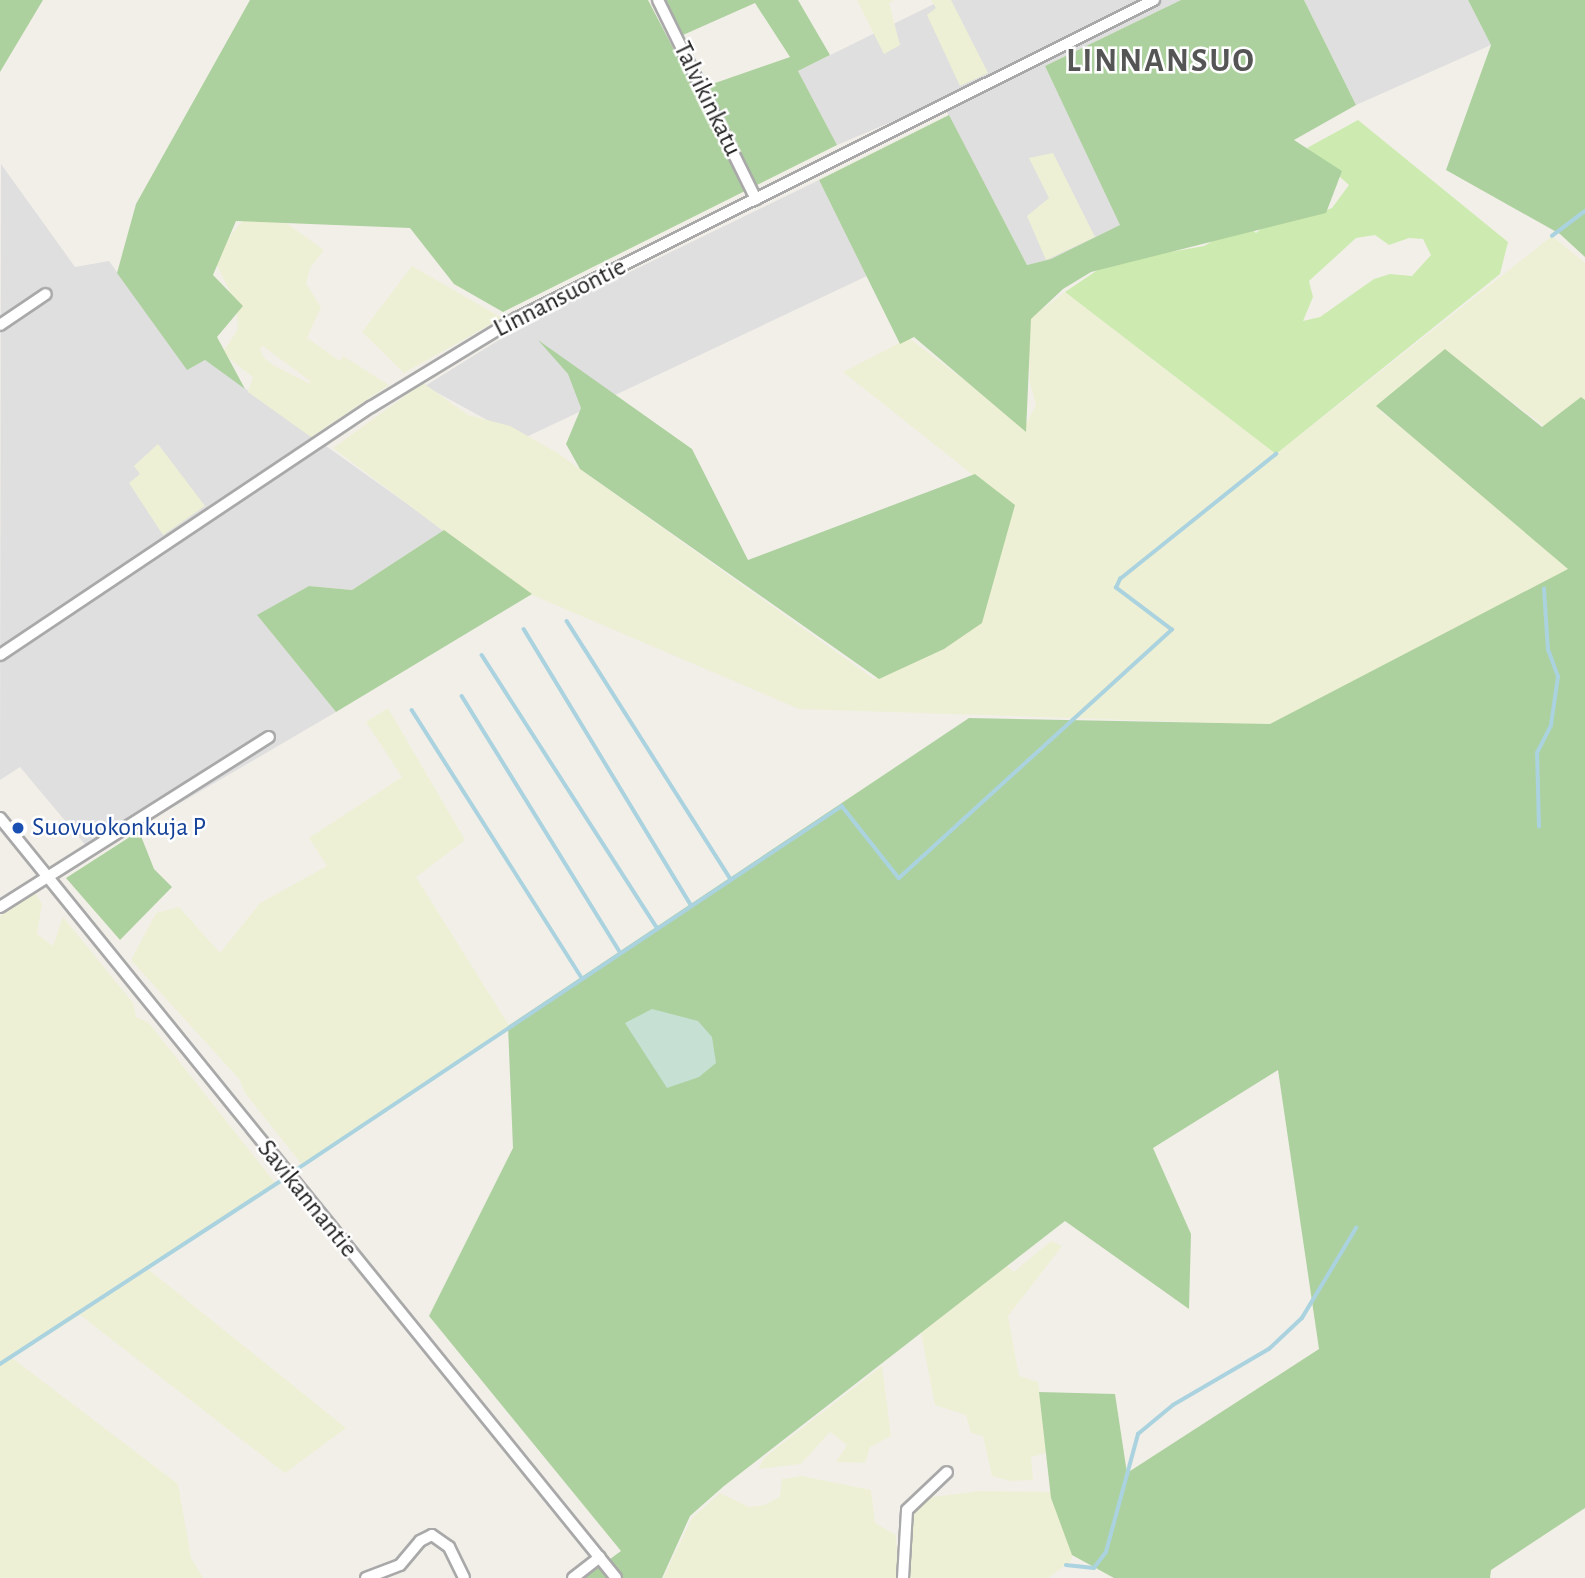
<!DOCTYPE html>
<style>
body{margin:0}
#map{position:relative;width:1585px;height:1578px;overflow:hidden;background:#f2efe9;font-family:"Alegreya Sans",sans-serif}
div>[style]{position:absolute}
.residential>*{inset:0;background:#e0dfdf}
.farmland>*{inset:0;background:#eef0d5}
.grass>*{inset:0;background:#cdebb0}
.forest>*{inset:0;background:#add19e}
.wetland>*{inset:0;background:#c6e0d4}
.stream>*{height:3.5px;margin:-1.75px;padding:0 1.75px;transform-origin:1.75px;border-radius:1.75px;background:#aad3df}
.roads{filter:drop-shadow(2px 0 #a9a9a9) drop-shadow(-2px 0 #a9a9a9) drop-shadow(0 2px #a9a9a9) drop-shadow(0 -2px #a9a9a9)}
.minor>*{height:10px;margin:-5px;padding:0 5px;transform-origin:5px;border-radius:5px;background:#fff}
.dots>*{width:19px;height:19px;translate:-50% -50%;box-sizing:border-box;border:4px solid #fff;border-radius:50%}
span{translate:-50% -50%;white-space:nowrap;text-align:center;line-height:1.15;-webkit-text-stroke:5px #fff;paint-order:stroke}
.street-label{font-size:26px;color:#222}
.transit-label{font-size:26px;color:#164399}
.left{translate:0 -50%;text-align:left}
.district-label{font-size:33px;color:#555;font-weight:700;letter-spacing:2px}
</style>
<div id="map">
<div class="residential">
<div style="clip-path:polygon(942px 0,1181px 0,1045px 66px,1121px 225px,1051px 259px,1027px 265px,941px 101px,837px 145px,798px 71px)"></div>
<div style="clip-path:polygon(1304px 0,1468px 0,1491px 45px,1356px 105px)"></div>
<div style="clip-path:polygon(1px 164px,75px 267px,109px 261px,187px 369px,205px 360px,444px 530px,352px 590px,309px 586px,258px 616px,336px 712px,93px 854px,20px 767px,0 780px)"></div>
<div style="clip-path:polygon(819px 180px,867px 276px,522px 439px,425px 386px,531px 320px)"></div>
</div>
<div class="farmland">
<div style="clip-path:polygon(857px 0,894px 0,889px 3px,900px 45px,884px 54px)"></div>
<div style="clip-path:polygon(931px 0,951px 0,988px 73px,960px 86px,927px 15px,936px 8px)"></div>
<div style="clip-path:polygon(1053px 153px,1095px 237px,1046px 260px,1027px 216px,1049px 198px,1029px 158px)"></div>
<div style="clip-path:polygon(evenodd,253px 208px,286px 223px,324px 250px,310px 268px,306px 284px,321px 307px,307px 338px,340px 361px,343px 356px,389px 385px,311px 437px,248px 392px,253px 377px,222px 353px,238px 329px,236px 304px,213px 257px,253px 208px,263px 346px,310px 381px,310px 384px,273px 365px,264px 358px,260px 349px,263px 346px)"></div>
<div style="clip-path:polygon(1552px 236px,1585px 263px,1585px 401px,1549px 430px,1448px 353px,1380px 411px,1584px 569px,1276px 725px,799px 709px,523px 591px,333px 448px,423px 383px,468px 415px,510px 426px,556px 452px,874px 679px,977px 618px,978px 479px,843px 372px,909px 338px,1025px 426px,1036px 405px,1030px 383px,1028px 320px,1065px 292px,1276px 454px)"></div>
<div style="clip-path:polygon(412px 266px,502px 318px,404px 373px,362px 332px)"></div>
<div style="clip-path:polygon(158px 444px,205px 506px,163px 535px,129px 483px,140px 474px,134px 466px)"></div>
<div style="clip-path:polygon(388px 708px,465px 840px,416px 877px,510px 1027px,303px 1166px,245px 1093px,240px 1080px,131px 960px,156px 913px,179px 907px,220px 953px,260px 903px,327px 866px,309px 838px,402px 777px,366px 722px)"></div>
<div style="clip-path:polygon(35px 893px,42px 904px,37px 934px,53px 946px,63px 917px,133px 1003px,136px 1017px,148px 1022px,276px 1184px,148px 1269px,346px 1428px,285px 1473px,80px 1315px,12px 1358px,178px 1484px,191px 1558px,203px 1578px,0 1578px,0 916px)"></div>
<div style="clip-path:polygon(1051px 1241px,1062px 1246px,1008px 1316px,1019px 1376px,1038px 1382px,1049px 1452px,1031px 1457px,1033px 1480px,1010px 1481px,992px 1476px,983px 1436px,971px 1433px,966px 1415px,935px 1405px,921px 1333px,1007px 1266px,1014px 1272px)"></div>
<div style="clip-path:polygon(882px 1366px,891px 1436px,870px 1447px,865px 1463px,836px 1462px,847px 1445px,830px 1432px,801px 1464px,758px 1469px,765px 1457px)"></div>
<div style="clip-path:polygon(802px 1476px,871px 1490px,875px 1523px,896px 1535px,898px 1578px,663px 1578px,692px 1518px,720px 1493px,749px 1507px,764px 1505px,780px 1497px,782px 1479px)"></div>
<div style="clip-path:polygon(979px 1491px,1057px 1492px,1074px 1546px,1071px 1561px,1048px 1578px,907px 1578px,910px 1513px,918px 1499px)"></div>
</div>
<div class="grass">
<div style="clip-path:polygon(evenodd,1358px 120px,1508px 242px,1500px 274px,1276px 454px,1065px 292px,1108px 263px,1204px 246px,1220px 237px,1211px 193px,1256px 233px,1273px 219px,1307px 217px,1332px 208px,1349px 185px,1307px 148px,1358px 120px,1375px 235px,1389px 245px,1409px 238px,1423px 239px,1431px 255px,1412px 276px,1390px 274px,1374px 279px,1320px 317px,1303px 321px,1313px 297px,1309px 281px,1356px 238px,1375px 235px)"></div>
</div>
<div class="forest">
<div style="clip-path:polygon(0 0,43px 0,0 72px)"></div>
<div style="clip-path:polygon(250px 0,648px 0,695px 90px,790px 57px,755px 3px,683px 35px,666px 0,798px 0,830px 55px,798px 71px,837px 145px,503px 312px,454px 284px,410px 228px,236px 221px,213px 275px,243px 306px,217px 337px,245px 389px,205px 360px,187px 370px,117px 273px,136px 204px)"></div>
<div style="clip-path:polygon(1181px 0,1304px 0,1356px 105px,1294px 140px,1342px 171px,1326px 213px,1091px 272px,1063px 289px,1031px 319px,1026px 432px,914px 337px,900px 344px,819px 180px,949px 115px,1027px 265px,1051px 259px,1120px 225px,1045px 66px)"></div>
<div style="clip-path:polygon(1468px 0,1585px 0,1585px 257px,1560px 234px,1446px 170px,1491px 45px)"></div>
<div style="clip-path:polygon(538px 340px,692px 449px,748px 560px,975px 474px,1015px 505px,982px 623px,944px 649px,879px 679px,580px 469px,566px 444px,581px 408px,568px 374px)"></div>
<div style="clip-path:polygon(1445px 349px,1542px 427px,1581px 397px,1585px 400px,1585px 1508px,1491px 1570px,1490px 1578px,1114px 1578px,1072px 1555px,1051px 1498px,1039px 1392px,1115px 1394px,1127px 1473px,1319px 1349px,1278px 1070px,1153px 1148px,1191px 1234px,1189px 1309px,1065px 1221px,724px 1486px,690px 1516px,662px 1578px,584px 1578px,621px 1551px,429px 1316px,513px 1148px,508px 1026px,969px 718px,1270px 724px,1568px 569px,1376px 406px)"></div>
<div style="clip-path:polygon(444px 530px,532px 594px,336px 712px,257px 615px,309px 586px,352px 590px)"></div>
<div style="clip-path:polygon(139px 831px,154px 869px,172px 887px,120px 940px,66px 878px)"></div>
</div>
<div class="wetland">
<div style="clip-path:polygon(652px 1009px,698px 1021px,712px 1037px,716px 1063px,699px 1077px,667px 1088px,625px 1023px)"></div>
</div>
<div class="stream">
<div style="left:1552px;top:236px;width:41px;rotate:-37.1deg"></div>
<div style="left:567px;top:621px;width:306px;rotate:57.6deg"></div>
<div style="left:524px;top:629px;width:323px;rotate:58.8deg"></div>
<div style="left:482px;top:655px;width:324px;rotate:57.3deg"></div>
<div style="left:462px;top:696px;width:302px;rotate:58.3deg"></div>
<div style="left:412px;top:710px;width:317px;rotate:57.6deg"></div>
<div style="left:1539px;top:827px;width:74px;rotate:-91.5deg"></div>
<div style="left:1537px;top:753px;width:31px;rotate:-63deg"></div>
<div style="left:1551px;top:725px;width:49px;rotate:-81.7deg"></div>
<div style="left:1558px;top:677px;width:29px;rotate:-110deg"></div>
<div style="left:1548px;top:650px;width:61px;rotate:-93.8deg"></div>
<div style="left:296px;top:1170px;width:656px;rotate:-33.69deg"></div>
<div style="left:842px;top:806px;width:92px;rotate:51.6deg"></div>
<div style="left:899px;top:878px;width:369px;rotate:-42.3deg"></div>
<div style="left:1172px;top:630px;width:70px;rotate:-143.1deg"></div>
<div style="left:1116px;top:588px;width:10px;rotate:-66deg"></div>
<div style="left:1120px;top:579px;width:200px;rotate:-38.7deg"></div>
<div style="left:0;top:1364px;width:335px;rotate:-33.1deg"></div>
<div style="left:1066px;top:1565px;width:28px;rotate:6deg"></div>
<div style="left:1094px;top:1568px;width:20px;rotate:-53deg"></div>
<div style="left:1106px;top:1552px;width:122px;rotate:-74.8deg"></div>
<div style="left:1138px;top:1434px;width:45px;rotate:-39.6deg"></div>
<div style="left:1173px;top:1405px;width:111px;rotate:-30.3deg"></div>
<div style="left:1269px;top:1349px;width:45px;rotate:-43.2deg"></div>
<div style="left:1302px;top:1318px;width:105px;rotate:-59deg"></div>
</div>
<div class="roads">
<div class="minor">
<div style="left:658px;top:0;width:222px;rotate:63.8deg"></div>
<div style="left:0;top:325px;width:55px;rotate:-34deg"></div>
<div style="left:0;top:655px;width:446px;rotate:-33.8deg"></div>
<div style="left:371px;top:407px;width:171px;rotate:-31.4deg"></div>
<div style="left:517px;top:318px;width:712px;rotate:-26.53deg"></div>
<div style="left:0;top:818px;width:978px;rotate:50.97deg"></div>
<div style="left:0;top:907px;width:318px;rotate:-32.3deg"></div>
<div style="left:366px;top:1578px;width:36px;rotate:-21deg"></div>
<div style="left:400px;top:1565px;width:31px;rotate:-50deg"></div>
<div style="left:420px;top:1541px;width:13px;rotate:-27deg"></div>
<div style="left:432px;top:1535px;width:21px;rotate:35deg"></div>
<div style="left:449px;top:1547px;width:34px;rotate:64deg"></div>
<div style="left:573px;top:1578px;width:34px;rotate:-38deg"></div>
<div style="left:903px;top:1578px;width:68px;rotate:-86.6deg"></div>
<div style="left:907px;top:1510px;width:55px;rotate:-43.5deg"></div>
</div>
</div>
<div class="dots">
<div style="left:18px;top:828px;background:#1a4fb4"></div>
</div>
<div class="street-label">
<span style="left:707px;top:99px;rotate:64deg">Talvikinkatu</span>
<span style="left:560px;top:298px;rotate:-27deg">Linnansuontie</span>
<span style="left:307px;top:1199px;rotate:51deg">Savikannantie</span>
</div>
<div class="transit-label">
<span class="left" style="left:32px;top:828px">Suovuokonkuja P</span>
</div>
<div class="district-label">
<span style="left:1161px;top:62px">LINNANSUO</span>
</div>
</div>
